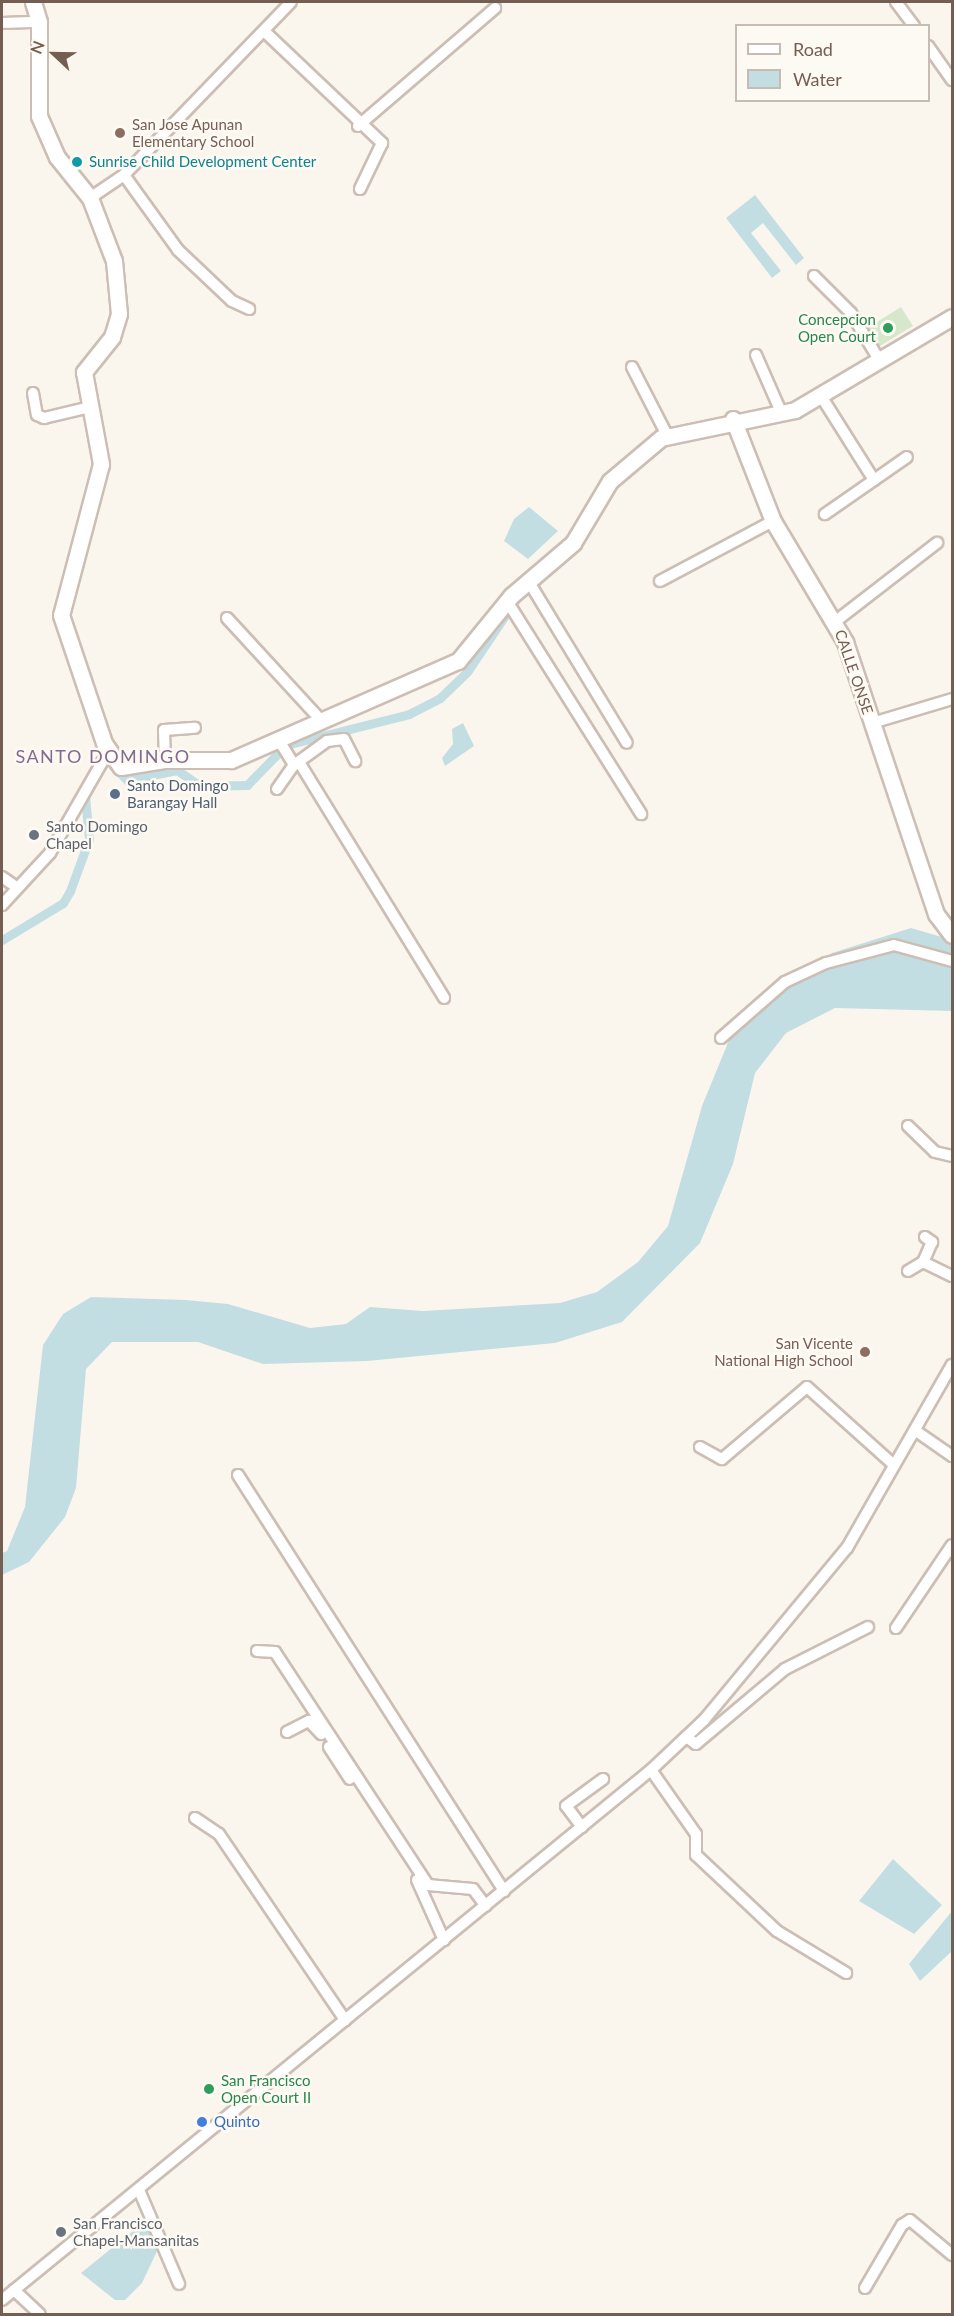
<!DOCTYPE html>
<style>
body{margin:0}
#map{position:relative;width:954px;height:2316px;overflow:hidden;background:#fbf6ed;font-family:Lato,sans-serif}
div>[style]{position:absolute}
.green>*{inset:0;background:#d7e7cc}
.water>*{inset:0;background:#c3dee2}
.stream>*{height:2px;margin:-1px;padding:0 1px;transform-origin:1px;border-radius:1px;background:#c3dee2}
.canal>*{height:9px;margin:-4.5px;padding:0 4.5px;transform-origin:4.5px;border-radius:4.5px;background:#c3dee2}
.roads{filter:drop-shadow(2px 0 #ccbeb4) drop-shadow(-2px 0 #ccbeb4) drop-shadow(0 2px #ccbeb4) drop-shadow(0 -2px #ccbeb4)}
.street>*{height:10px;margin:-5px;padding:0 5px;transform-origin:5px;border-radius:5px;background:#fff}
.secondary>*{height:15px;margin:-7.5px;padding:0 7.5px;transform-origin:7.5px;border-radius:7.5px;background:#fff}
.dots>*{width:16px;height:16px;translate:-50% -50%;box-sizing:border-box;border:3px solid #fdfaf3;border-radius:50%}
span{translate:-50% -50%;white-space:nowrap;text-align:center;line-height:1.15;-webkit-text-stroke:5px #fdfaf3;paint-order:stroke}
.education-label{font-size:15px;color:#785e54}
.left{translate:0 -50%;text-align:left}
.right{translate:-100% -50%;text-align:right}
.culture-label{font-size:15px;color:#0d838f}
.leisure-label{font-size:15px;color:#27864d}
.street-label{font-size:15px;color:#745e52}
.service-label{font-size:15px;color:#4e5e75}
.worship-label{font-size:15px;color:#5b616d}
.shop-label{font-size:15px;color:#366cbe}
.quarter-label{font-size:18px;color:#836a8e;letter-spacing:1.5px}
.frame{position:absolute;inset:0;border:3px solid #745e52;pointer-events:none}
.legend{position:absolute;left:735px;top:24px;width:195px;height:78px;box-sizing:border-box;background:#fdfaf3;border:2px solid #c6bcb3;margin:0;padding:8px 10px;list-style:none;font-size:18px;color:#745e52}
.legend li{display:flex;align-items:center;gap:12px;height:30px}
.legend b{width:30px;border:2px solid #c6bcb3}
.north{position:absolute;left:24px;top:24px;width:60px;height:60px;-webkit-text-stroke:4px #fdfaf3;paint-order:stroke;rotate:292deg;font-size:16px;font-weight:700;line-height:24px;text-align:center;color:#745e52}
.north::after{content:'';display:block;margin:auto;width:21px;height:27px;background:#745e52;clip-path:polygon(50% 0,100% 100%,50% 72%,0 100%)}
</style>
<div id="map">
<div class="green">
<div style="clip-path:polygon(901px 307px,913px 326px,875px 349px,864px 330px)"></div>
</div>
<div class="water">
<div style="clip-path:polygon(755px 195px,804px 258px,796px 265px,763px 223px,751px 233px,781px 271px,772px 278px,726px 218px)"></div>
<div style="clip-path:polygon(529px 507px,558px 531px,528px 559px,504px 541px,514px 519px)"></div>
<div style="clip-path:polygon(463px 723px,474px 746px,445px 766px,442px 758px,453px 744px,452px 729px)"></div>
<div style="clip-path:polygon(911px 928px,952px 940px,952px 1011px,835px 1008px,786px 1033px,755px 1073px,733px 1164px,700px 1243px,622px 1322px,555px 1343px,367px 1361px,263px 1364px,198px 1342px,112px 1342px,86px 1369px,76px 1488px,65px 1517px,29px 1562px,2px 1575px,2px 1553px,7px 1551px,25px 1507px,43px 1345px,63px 1314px,91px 1297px,186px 1300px,228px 1304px,310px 1328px,346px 1324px,370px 1307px,423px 1311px,560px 1303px,597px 1292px,638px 1262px,668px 1226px,702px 1106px,734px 1028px,832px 953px)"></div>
<div style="clip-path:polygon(893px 1859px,942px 1905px,914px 1934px,859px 1901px)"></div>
<div style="clip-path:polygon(952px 1911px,952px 1951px,920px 1981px,909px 1964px)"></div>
<div style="clip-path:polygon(139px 2226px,149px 2228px,159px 2247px,142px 2283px,125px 2300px,115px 2300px,81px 2273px)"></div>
</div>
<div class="stream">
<div style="left:582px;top:542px;width:18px;rotate:-61deg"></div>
<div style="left:547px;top:575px;width:37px;rotate:-41deg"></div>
</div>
<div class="canal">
<div style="left:112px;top:765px;width:21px;rotate:45deg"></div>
<div style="left:127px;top:780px;width:51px;rotate:-11.3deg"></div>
<div style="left:177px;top:770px;width:28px;rotate:35deg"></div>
<div style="left:200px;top:786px;width:47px;rotate:-1.2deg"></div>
<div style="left:247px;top:785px;width:56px;rotate:-45.7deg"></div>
<div style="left:286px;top:745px;width:127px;rotate:-14.1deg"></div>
<div style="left:409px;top:714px;width:35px;rotate:-27deg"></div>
<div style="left:440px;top:698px;width:37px;rotate:-44deg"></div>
<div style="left:467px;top:672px;width:73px;rotate:-56.1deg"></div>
<div style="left:2px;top:940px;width:71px;rotate:-31.2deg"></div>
<div style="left:63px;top:903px;width:14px;rotate:-60deg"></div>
<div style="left:70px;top:891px;width:55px;rotate:-69.9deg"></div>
<div style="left:89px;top:839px;width:43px;rotate:-95.3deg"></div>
</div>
<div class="roads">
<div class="street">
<div style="left:896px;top:2px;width:30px;rotate:53deg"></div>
<div style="left:2px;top:23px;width:37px;rotate:-2deg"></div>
<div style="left:264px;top:31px;width:163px;rotate:43.5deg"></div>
<div style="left:382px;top:143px;width:51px;rotate:115.6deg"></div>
<div style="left:928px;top:46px;width:42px;rotate:54.8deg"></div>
<div style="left:358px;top:126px;width:181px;rotate:-40.7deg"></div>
<div style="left:124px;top:175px;width:92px;rotate:54.2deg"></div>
<div style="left:178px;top:250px;width:74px;rotate:43.4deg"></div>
<div style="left:232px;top:301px;width:19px;rotate:25deg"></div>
<div style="left:90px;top:198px;width:41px;rotate:-34.1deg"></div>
<div style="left:124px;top:175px;width:240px;rotate:-46deg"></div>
<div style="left:814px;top:276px;width:52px;rotate:45deg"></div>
<div style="left:851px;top:313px;width:52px;rotate:59deg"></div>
<div style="left:756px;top:355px;width:62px;rotate:66.3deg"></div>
<div style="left:632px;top:367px;width:76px;rotate:62.8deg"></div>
<div style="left:33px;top:393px;width:22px;rotate:80deg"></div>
<div style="left:37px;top:415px;width:8px;rotate:23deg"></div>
<div style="left:44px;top:418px;width:47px;rotate:-13.4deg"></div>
<div style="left:821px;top:396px;width:99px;rotate:57.8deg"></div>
<div style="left:874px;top:480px;width:60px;rotate:145.2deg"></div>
<div style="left:874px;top:480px;width:40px;rotate:-34.9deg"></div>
<div style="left:660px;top:581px;width:128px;rotate:-28deg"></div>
<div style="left:529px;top:582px;width:188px;rotate:58.7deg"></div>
<div style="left:507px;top:601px;width:252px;rotate:57.8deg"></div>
<div style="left:227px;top:618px;width:136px;rotate:47.4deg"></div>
<div style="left:836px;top:621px;width:128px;rotate:-37.7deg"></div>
<div style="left:872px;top:723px;width:84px;rotate:-16.7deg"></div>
<div style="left:278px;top:739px;width:31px;rotate:58deg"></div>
<div style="left:294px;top:765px;width:41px;rotate:-36deg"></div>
<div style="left:327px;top:741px;width:17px;rotate:-7deg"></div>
<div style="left:344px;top:739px;width:25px;rotate:63deg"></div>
<div style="left:165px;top:760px;width:30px;rotate:-92deg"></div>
<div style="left:164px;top:730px;width:31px;rotate:-4deg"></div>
<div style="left:299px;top:762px;width:277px;rotate:58.4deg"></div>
<div style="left:277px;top:789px;width:29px;rotate:-55deg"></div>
<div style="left:2px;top:877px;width:19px;rotate:35deg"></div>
<div style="left:2px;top:905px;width:71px;rotate:-47.3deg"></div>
<div style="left:50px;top:853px;width:119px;rotate:-60.2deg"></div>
<div style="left:721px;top:1038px;width:85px;rotate:-41.2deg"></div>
<div style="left:785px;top:982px;width:45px;rotate:-24.9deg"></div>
<div style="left:826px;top:963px;width:70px;rotate:-14.8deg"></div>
<div style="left:894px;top:945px;width:60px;rotate:15.4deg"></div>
<div style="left:908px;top:1126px;width:37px;rotate:44deg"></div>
<div style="left:935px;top:1152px;width:17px;rotate:13deg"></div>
<div style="left:925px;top:1237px;width:9px;rotate:36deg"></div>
<div style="left:932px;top:1242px;width:22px;rotate:114deg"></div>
<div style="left:923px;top:1262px;width:32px;rotate:26deg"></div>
<div style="left:908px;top:1271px;width:17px;rotate:-31deg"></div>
<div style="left:916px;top:1431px;width:44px;rotate:34.8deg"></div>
<div style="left:700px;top:1447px;width:25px;rotate:29deg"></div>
<div style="left:722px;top:1459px;width:111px;rotate:-40.3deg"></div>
<div style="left:807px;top:1387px;width:117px;rotate:41.9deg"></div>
<div style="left:238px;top:1475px;width:494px;rotate:57.4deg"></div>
<div style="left:896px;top:1628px;width:100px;rotate:-56deg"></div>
<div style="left:257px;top:1651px;width:18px;rotate:3deg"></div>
<div style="left:275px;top:1652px;width:279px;rotate:56.7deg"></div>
<div style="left:428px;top:1885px;width:45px;rotate:5.1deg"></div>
<div style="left:473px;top:1889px;width:21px;rotate:53deg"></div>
<div style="left:287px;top:1732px;width:25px;rotate:-27deg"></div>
<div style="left:309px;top:1721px;width:18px;rotate:47deg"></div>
<div style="left:686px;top:1737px;width:12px;rotate:35deg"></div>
<div style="left:696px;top:1744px;width:116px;rotate:-40.1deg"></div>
<div style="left:785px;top:1669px;width:93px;rotate:-26.8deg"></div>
<div style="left:329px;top:1747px;width:38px;rotate:57deg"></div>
<div style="left:651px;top:1770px;width:78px;rotate:54.9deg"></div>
<div style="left:696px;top:1834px;width:21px;rotate:90deg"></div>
<div style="left:696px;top:1855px;width:111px;rotate:43.2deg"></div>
<div style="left:777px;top:1931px;width:81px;rotate:31.3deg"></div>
<div style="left:195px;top:1818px;width:29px;rotate:34deg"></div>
<div style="left:219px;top:1834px;width:225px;rotate:55.9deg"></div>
<div style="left:582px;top:1827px;width:26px;rotate:-127deg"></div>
<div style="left:566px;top:1806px;width:46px;rotate:-36.1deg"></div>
<div style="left:417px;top:1880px;width:66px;rotate:65.8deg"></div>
<div style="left:139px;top:2190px;width:102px;rotate:66.9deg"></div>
<div style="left:865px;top:2288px;width:73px;rotate:-59.6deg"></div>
<div style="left:902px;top:2225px;width:9px;rotate:-32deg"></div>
<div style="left:910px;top:2220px;width:55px;rotate:39.8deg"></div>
<div style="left:14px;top:2290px;width:35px;rotate:43deg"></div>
<div style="left:2px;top:2300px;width:838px;rotate:-39.24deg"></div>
<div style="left:651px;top:1770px;width:73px;rotate:-43.3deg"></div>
<div style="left:704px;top:1720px;width:224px;rotate:-50.3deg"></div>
<div style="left:847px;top:1548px;width:211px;rotate:-60.2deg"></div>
</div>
<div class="secondary">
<div style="left:33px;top:2px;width:21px;rotate:73deg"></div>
<div style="left:39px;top:22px;width:94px;rotate:90deg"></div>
<div style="left:39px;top:116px;width:45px;rotate:66.3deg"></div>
<div style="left:57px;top:157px;width:53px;rotate:51.2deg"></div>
<div style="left:90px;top:198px;width:67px;rotate:69.1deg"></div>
<div style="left:114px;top:261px;width:53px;rotate:84.6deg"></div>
<div style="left:119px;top:314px;width:24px;rotate:107deg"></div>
<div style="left:112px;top:337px;width:45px;rotate:128.7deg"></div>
<div style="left:84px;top:372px;width:94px;rotate:79.5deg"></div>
<div style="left:101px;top:464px;width:156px;rotate:104.8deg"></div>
<div style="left:61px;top:615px;width:135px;rotate:71.4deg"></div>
<div style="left:104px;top:743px;width:29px;rotate:55deg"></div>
<div style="left:121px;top:767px;width:45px;rotate:-9deg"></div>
<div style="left:165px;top:760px;width:66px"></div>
<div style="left:231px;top:760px;width:248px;rotate:-23.6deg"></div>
<div style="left:458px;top:661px;width:84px;rotate:-50.8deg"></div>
<div style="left:511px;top:596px;width:82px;rotate:-40.5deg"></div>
<div style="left:573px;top:543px;width:72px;rotate:-59.2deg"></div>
<div style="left:610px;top:481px;width:67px;rotate:-40.1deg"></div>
<div style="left:661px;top:438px;width:137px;rotate:-11.8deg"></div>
<div style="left:795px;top:410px;width:182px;rotate:-30.6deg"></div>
<div style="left:733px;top:419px;width:110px;rotate:68.6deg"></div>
<div style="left:773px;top:521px;width:141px;rotate:59.2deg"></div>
<div style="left:845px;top:642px;width:287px;rotate:71.5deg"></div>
<div style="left:936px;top:914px;width:26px;rotate:53deg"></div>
</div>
</div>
<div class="dots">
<div style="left:120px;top:133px;background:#8d6e63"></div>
<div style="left:77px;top:162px;background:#0f9aa8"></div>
<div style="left:888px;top:328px;background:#2e9e5b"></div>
<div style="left:115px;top:794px;background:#5c6f8a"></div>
<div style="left:34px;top:835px;background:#6b7280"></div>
<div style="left:865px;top:1352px;background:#8d6e63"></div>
<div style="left:209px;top:2089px;background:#2e9e5b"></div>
<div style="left:202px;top:2122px;background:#3f7fe0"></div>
<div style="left:61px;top:2232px;background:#6b7280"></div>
</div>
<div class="education-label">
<span class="left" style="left:132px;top:133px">San Jose Apunan<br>Elementary School</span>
<span class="right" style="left:853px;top:1352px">San Vicente<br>National High School</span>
</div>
<div class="culture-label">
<span class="left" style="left:89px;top:162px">Sunrise Child Development Center</span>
</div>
<div class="leisure-label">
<span class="right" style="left:876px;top:328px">Concepcion<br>Open Court</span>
<span class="left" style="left:221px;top:2089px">San Francisco<br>Open Court II</span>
</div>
<div class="street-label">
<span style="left:854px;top:672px;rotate:71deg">CALLE ONSE</span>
</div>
<div class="service-label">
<span class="left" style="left:127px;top:794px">Santo Domingo<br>Barangay Hall</span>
</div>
<div class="worship-label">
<span class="left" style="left:46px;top:835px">Santo Domingo<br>Chapel</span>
<span class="left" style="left:73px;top:2232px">San Francisco<br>Chapel-Mansanitas</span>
</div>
<div class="shop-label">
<span class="left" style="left:214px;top:2122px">Quinto</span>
</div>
<div class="quarter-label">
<span style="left:103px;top:756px">SANTO DOMINGO</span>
</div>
<div class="frame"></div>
<ul class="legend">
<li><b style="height:8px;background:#fff"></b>Road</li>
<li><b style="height:16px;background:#c3dee2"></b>Water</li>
</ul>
<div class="north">N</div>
</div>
